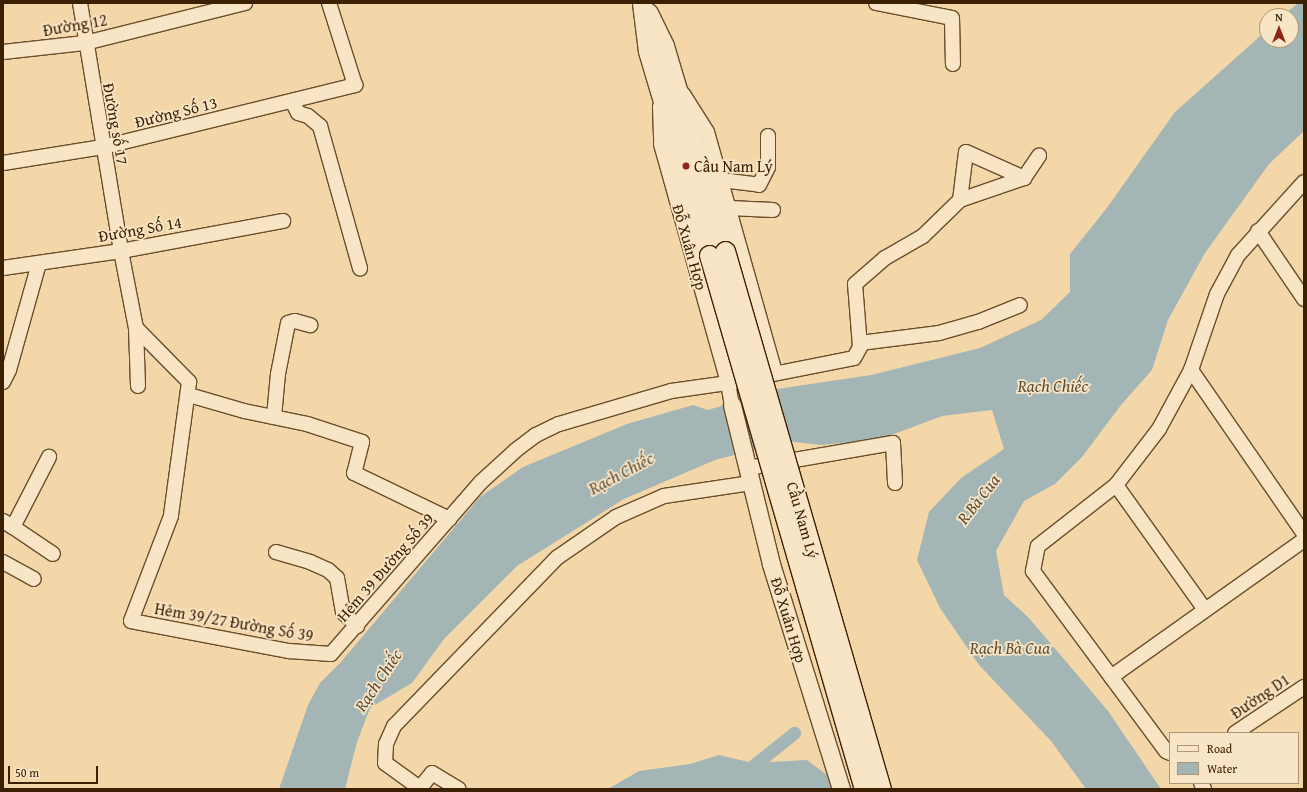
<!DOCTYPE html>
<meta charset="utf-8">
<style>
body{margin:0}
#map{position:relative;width:1307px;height:792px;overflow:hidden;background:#f4d7a8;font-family:"Gentium Book Plus",serif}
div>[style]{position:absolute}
.water>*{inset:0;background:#a3b6b5}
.canal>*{height:13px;margin:-6.5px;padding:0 6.5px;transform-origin:6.5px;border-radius:6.5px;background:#a3b6b5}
.roads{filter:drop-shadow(1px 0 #6a4e2c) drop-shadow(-1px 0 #6a4e2c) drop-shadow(0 1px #6a4e2c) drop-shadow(0 -1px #6a4e2c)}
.minor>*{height:14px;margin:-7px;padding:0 7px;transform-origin:7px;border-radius:7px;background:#f8e5c6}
.tertiary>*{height:17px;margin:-8.5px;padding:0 8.5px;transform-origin:8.5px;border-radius:8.5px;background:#f8e5c6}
.secondary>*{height:19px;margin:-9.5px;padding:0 9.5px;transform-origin:9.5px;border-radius:9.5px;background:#f8e5c6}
.bridges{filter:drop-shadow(1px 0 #3c2002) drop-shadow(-1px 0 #3c2002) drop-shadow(0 1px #3c2002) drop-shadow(0 -1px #3c2002)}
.secondary-bridge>*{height:19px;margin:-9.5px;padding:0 9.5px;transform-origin:9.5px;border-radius:9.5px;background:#f8e5c6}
.dots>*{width:11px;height:11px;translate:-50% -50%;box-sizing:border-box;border:2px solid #f8e5c6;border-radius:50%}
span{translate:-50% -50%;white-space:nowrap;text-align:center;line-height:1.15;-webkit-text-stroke:3.5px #f8e5c6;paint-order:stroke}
.street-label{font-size:16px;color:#3c2002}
.poi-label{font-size:16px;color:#3c2002}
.left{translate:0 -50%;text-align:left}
.water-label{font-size:17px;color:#5b4d38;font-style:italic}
.frame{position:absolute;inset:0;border:4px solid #3c2002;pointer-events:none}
.legend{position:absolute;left:1169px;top:732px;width:130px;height:52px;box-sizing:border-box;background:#f8e5c6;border:1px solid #ad9678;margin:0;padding:5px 7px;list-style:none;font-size:12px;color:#3c2002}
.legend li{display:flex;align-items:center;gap:8px;height:20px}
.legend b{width:20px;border:1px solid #ad9678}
.north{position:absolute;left:1259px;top:8px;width:40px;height:40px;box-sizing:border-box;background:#f8e5c6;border:1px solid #ad9678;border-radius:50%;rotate:0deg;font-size:11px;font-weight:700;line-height:16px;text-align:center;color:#3c2002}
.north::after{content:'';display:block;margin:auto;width:14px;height:18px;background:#8f2418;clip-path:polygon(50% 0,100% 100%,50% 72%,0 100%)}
.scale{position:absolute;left:8px;top:766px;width:90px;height:18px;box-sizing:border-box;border:2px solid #3c2002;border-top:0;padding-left:5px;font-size:12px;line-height:14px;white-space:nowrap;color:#3c2002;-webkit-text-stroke:3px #f8e5c6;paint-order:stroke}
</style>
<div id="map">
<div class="water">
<div style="clip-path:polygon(1298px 3px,1304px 3px,1304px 131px,1269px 164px,1205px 253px,1168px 320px,1152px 370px,1121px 405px,1082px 457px,1055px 484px,1024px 501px,996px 551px,1004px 595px,1029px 618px,1108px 711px,1161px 789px,1086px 789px,1051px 741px,979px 665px,940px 608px,917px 560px,929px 512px,961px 478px,1004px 449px,992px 410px,942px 416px,881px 439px,822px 445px,786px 441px,715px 460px,624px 499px,517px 566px,444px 639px,412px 683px,370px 708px,357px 742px,345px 789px,279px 789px,308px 705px,320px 683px,341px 662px,480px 497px,523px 467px,627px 424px,693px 405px,708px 410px,777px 389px,871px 375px,980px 348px,1041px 320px,1070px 292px,1070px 254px,1106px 209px,1175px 112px,1267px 30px,1267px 40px,1291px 40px,1291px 16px,1283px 16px)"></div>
<div style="clip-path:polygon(719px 755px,753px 763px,807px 760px,831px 778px,834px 789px,608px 789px,639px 771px,690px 764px)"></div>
</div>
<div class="canal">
<div style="left:724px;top:789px;width:90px;rotate:-38.7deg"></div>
</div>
<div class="roads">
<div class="minor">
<div style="left:80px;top:3px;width:251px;rotate:80.6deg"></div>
<div style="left:121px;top:251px;width:78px;rotate:79deg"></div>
<div style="left:136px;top:328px;width:76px;rotate:45.5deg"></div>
<div style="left:189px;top:382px;width:135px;rotate:97.7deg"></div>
<div style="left:171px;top:516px;width:112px;rotate:110.9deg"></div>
<div style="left:131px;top:621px;width:161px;rotate:10.8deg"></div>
<div style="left:289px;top:651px;width:42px;rotate:4.1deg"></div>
<div style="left:331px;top:654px;width:228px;rotate:-48.9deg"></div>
<div style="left:481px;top:482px;width:47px;rotate:-42.4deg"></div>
<div style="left:516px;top:450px;width:25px;rotate:-37deg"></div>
<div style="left:536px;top:435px;width:25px;rotate:-26deg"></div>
<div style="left:559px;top:424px;width:117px;rotate:-16.4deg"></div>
<div style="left:671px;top:391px;width:58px;rotate:-8deg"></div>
<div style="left:728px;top:383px;width:128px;rotate:-11.2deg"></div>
<div style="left:854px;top:358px;width:13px;rotate:-61deg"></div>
<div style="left:860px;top:347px;width:63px;rotate:-94.5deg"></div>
<div style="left:855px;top:284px;width:40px;rotate:-41deg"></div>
<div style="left:885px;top:258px;width:44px;rotate:-30.1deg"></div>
<div style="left:923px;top:236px;width:52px;rotate:-44.2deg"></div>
<div style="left:960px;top:200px;width:48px;rotate:-82.9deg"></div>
<div style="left:966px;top:152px;width:64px;rotate:24.1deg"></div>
<div style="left:876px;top:3px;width:77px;rotate:11.2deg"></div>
<div style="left:952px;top:18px;width:46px;rotate:88.8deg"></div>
<div style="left:3px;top:52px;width:82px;rotate:-6.3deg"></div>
<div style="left:85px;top:43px;width:165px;rotate:-14deg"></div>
<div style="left:683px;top:94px;width:45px;rotate:57.7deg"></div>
<div style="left:707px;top:132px;width:250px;rotate:74.2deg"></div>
<div style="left:292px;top:101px;width:13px;rotate:63deg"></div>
<div style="left:298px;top:113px;width:10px;rotate:17deg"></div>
<div style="left:308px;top:116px;width:16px;rotate:40deg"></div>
<div style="left:320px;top:126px;width:148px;rotate:74.3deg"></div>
<div style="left:660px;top:107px;width:37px;rotate:88deg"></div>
<div style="left:661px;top:144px;width:248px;rotate:74.3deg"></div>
<div style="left:728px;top:383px;width:22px;rotate:80deg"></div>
<div style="left:3px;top:163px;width:101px;rotate:-9.1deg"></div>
<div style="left:103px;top:147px;width:260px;rotate:-13.8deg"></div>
<div style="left:355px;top:85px;width:86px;rotate:-107.6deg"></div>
<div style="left:721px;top:180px;width:38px;rotate:7deg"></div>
<div style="left:759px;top:185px;width:20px;rotate:-63deg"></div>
<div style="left:768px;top:167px;width:31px;rotate:-90deg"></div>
<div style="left:960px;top:200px;width:68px;rotate:-19deg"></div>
<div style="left:1024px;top:178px;width:27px;rotate:-56deg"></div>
<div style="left:729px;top:208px;width:44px;rotate:2.6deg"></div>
<div style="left:1258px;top:231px;width:82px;rotate:55.9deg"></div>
<div style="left:3px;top:268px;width:119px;rotate:-8.2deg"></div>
<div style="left:121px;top:251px;width:165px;rotate:-10.5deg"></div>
<div style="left:136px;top:328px;width:58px;rotate:88deg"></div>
<div style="left:860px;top:343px;width:80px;rotate:-7.2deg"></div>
<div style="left:939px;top:333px;width:41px;rotate:-15.8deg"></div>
<div style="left:978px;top:322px;width:45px;rotate:-22deg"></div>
<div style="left:1191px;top:370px;width:199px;rotate:55.4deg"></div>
<div style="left:3px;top:382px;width:13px;rotate:-63deg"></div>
<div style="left:9px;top:370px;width:111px;rotate:-74.3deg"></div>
<div style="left:189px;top:395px;width:57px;rotate:16.2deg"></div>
<div style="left:244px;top:411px;width:64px;rotate:11.7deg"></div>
<div style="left:307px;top:424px;width:58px;rotate:18.1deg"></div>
<div style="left:362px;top:442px;width:32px;rotate:104deg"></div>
<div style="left:354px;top:473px;width:106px;rotate:25.8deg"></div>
<div style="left:274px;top:417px;width:43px;rotate:-84.7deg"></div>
<div style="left:278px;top:374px;width:52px;rotate:-78.9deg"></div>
<div style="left:288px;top:323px;width:7px;rotate:-16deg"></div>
<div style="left:295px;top:321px;width:16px;rotate:15deg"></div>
<div style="left:748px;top:468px;width:147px;rotate:-9.8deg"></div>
<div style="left:893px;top:443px;width:40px;rotate:87.1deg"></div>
<div style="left:1116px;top:485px;width:153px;rotate:54.5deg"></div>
<div style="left:3px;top:521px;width:12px;rotate:31deg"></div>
<div style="left:13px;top:527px;width:79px;rotate:-62.8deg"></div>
<div style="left:13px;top:527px;width:48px;rotate:34deg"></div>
<div style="left:276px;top:552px;width:35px;rotate:16deg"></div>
<div style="left:310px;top:562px;width:20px;rotate:24deg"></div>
<div style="left:328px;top:570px;width:12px;rotate:42deg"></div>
<div style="left:337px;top:578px;width:35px;rotate:80deg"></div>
<div style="left:343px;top:612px;width:20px;rotate:45deg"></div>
<div style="left:3px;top:562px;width:35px;rotate:29deg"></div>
<div style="left:1111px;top:677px;width:237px;rotate:-35.4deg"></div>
<div style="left:1235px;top:733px;width:83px;rotate:-33.7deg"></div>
<div style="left:1170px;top:753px;width:4px;rotate:-153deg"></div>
<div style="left:1166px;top:751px;width:224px;rotate:-126.5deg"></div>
<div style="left:1033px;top:571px;width:25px;rotate:-79deg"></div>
<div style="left:1038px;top:546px;width:99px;rotate:-38deg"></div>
<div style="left:1116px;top:485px;width:71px;rotate:-52.5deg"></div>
<div style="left:1159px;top:429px;width:67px;rotate:-61.5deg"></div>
<div style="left:1191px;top:370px;width:80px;rotate:-71.1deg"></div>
<div style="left:1217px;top:294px;width:44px;rotate:-61.7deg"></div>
<div style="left:1238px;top:255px;width:98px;rotate:-47.9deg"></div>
<div style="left:1201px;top:783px;width:7px;rotate:63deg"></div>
<div style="left:420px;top:788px;width:19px;rotate:-51deg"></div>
<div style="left:432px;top:773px;width:31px;rotate:31deg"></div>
<div style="left:421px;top:789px;width:44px;rotate:-144.2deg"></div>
<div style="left:385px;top:763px;width:19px;rotate:-87deg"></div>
<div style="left:386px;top:744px;width:20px;rotate:-66deg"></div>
<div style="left:394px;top:726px;width:235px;rotate:-45.9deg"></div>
<div style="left:558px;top:557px;width:70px;rotate:-34.6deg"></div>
<div style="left:616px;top:517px;width:52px;rotate:-23.6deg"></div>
<div style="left:664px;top:496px;width:88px;rotate:-8.5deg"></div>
</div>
<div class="tertiary">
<div style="left:732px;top:405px;width:164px;rotate:76.2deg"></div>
<div style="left:771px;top:564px;width:236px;rotate:72.7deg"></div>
</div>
<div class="secondary">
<div style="left:642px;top:3px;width:48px;rotate:82.9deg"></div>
<div style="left:648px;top:51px;width:213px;rotate:73.4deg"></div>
<div style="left:648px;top:13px;width:37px;rotate:64deg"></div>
<div style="left:664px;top:46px;width:214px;rotate:73.4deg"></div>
</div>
</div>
<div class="bridges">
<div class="secondary-bridge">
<div style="left:725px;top:251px;width:560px;rotate:73.83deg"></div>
<div style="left:709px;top:255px;width:556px;rotate:73.81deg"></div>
</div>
</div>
<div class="dots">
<div style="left:686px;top:166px;background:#8f2418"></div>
</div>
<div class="street-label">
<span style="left:75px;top:25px;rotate:-10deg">Đường 12</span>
<span style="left:176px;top:112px;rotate:-14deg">Đường Số 13</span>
<span style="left:116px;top:124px;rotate:80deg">Đường số 17</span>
<span style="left:140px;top:229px;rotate:-10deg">Đường Số 14</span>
<span style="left:690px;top:247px;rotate:74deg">Đỗ Xuân Hợp</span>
<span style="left:803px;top:520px;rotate:74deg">Cầu Nam Lý</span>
<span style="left:385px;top:567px;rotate:-49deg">Hẻm 39 Đường Số 39</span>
<span style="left:789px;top:620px;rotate:73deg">Đỗ Xuân Hợp</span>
<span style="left:234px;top:622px;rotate:10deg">Hẻm 39/27 Đường Số 39</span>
<span style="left:1260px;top:696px;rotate:-34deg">Đường D1</span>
</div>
<div class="poi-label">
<span class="left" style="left:694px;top:166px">Cầu Nam Lý</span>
</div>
<div class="water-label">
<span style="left:1053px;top:386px">Rạch Chiếc</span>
<span style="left:621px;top:473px;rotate:-28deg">Rạch Chiếc</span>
<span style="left:978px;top:499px;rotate:-52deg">R.Bà Cua</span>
<span style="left:1010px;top:648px">Rạch Bà Cua</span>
<span style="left:378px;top:680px;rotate:-56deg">Rạch Chiếc</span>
</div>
<div class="frame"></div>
<ul class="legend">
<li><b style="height:5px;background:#f8e5c6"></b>Road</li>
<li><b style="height:11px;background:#a3b6b5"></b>Water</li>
</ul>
<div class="north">N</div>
<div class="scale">50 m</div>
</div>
